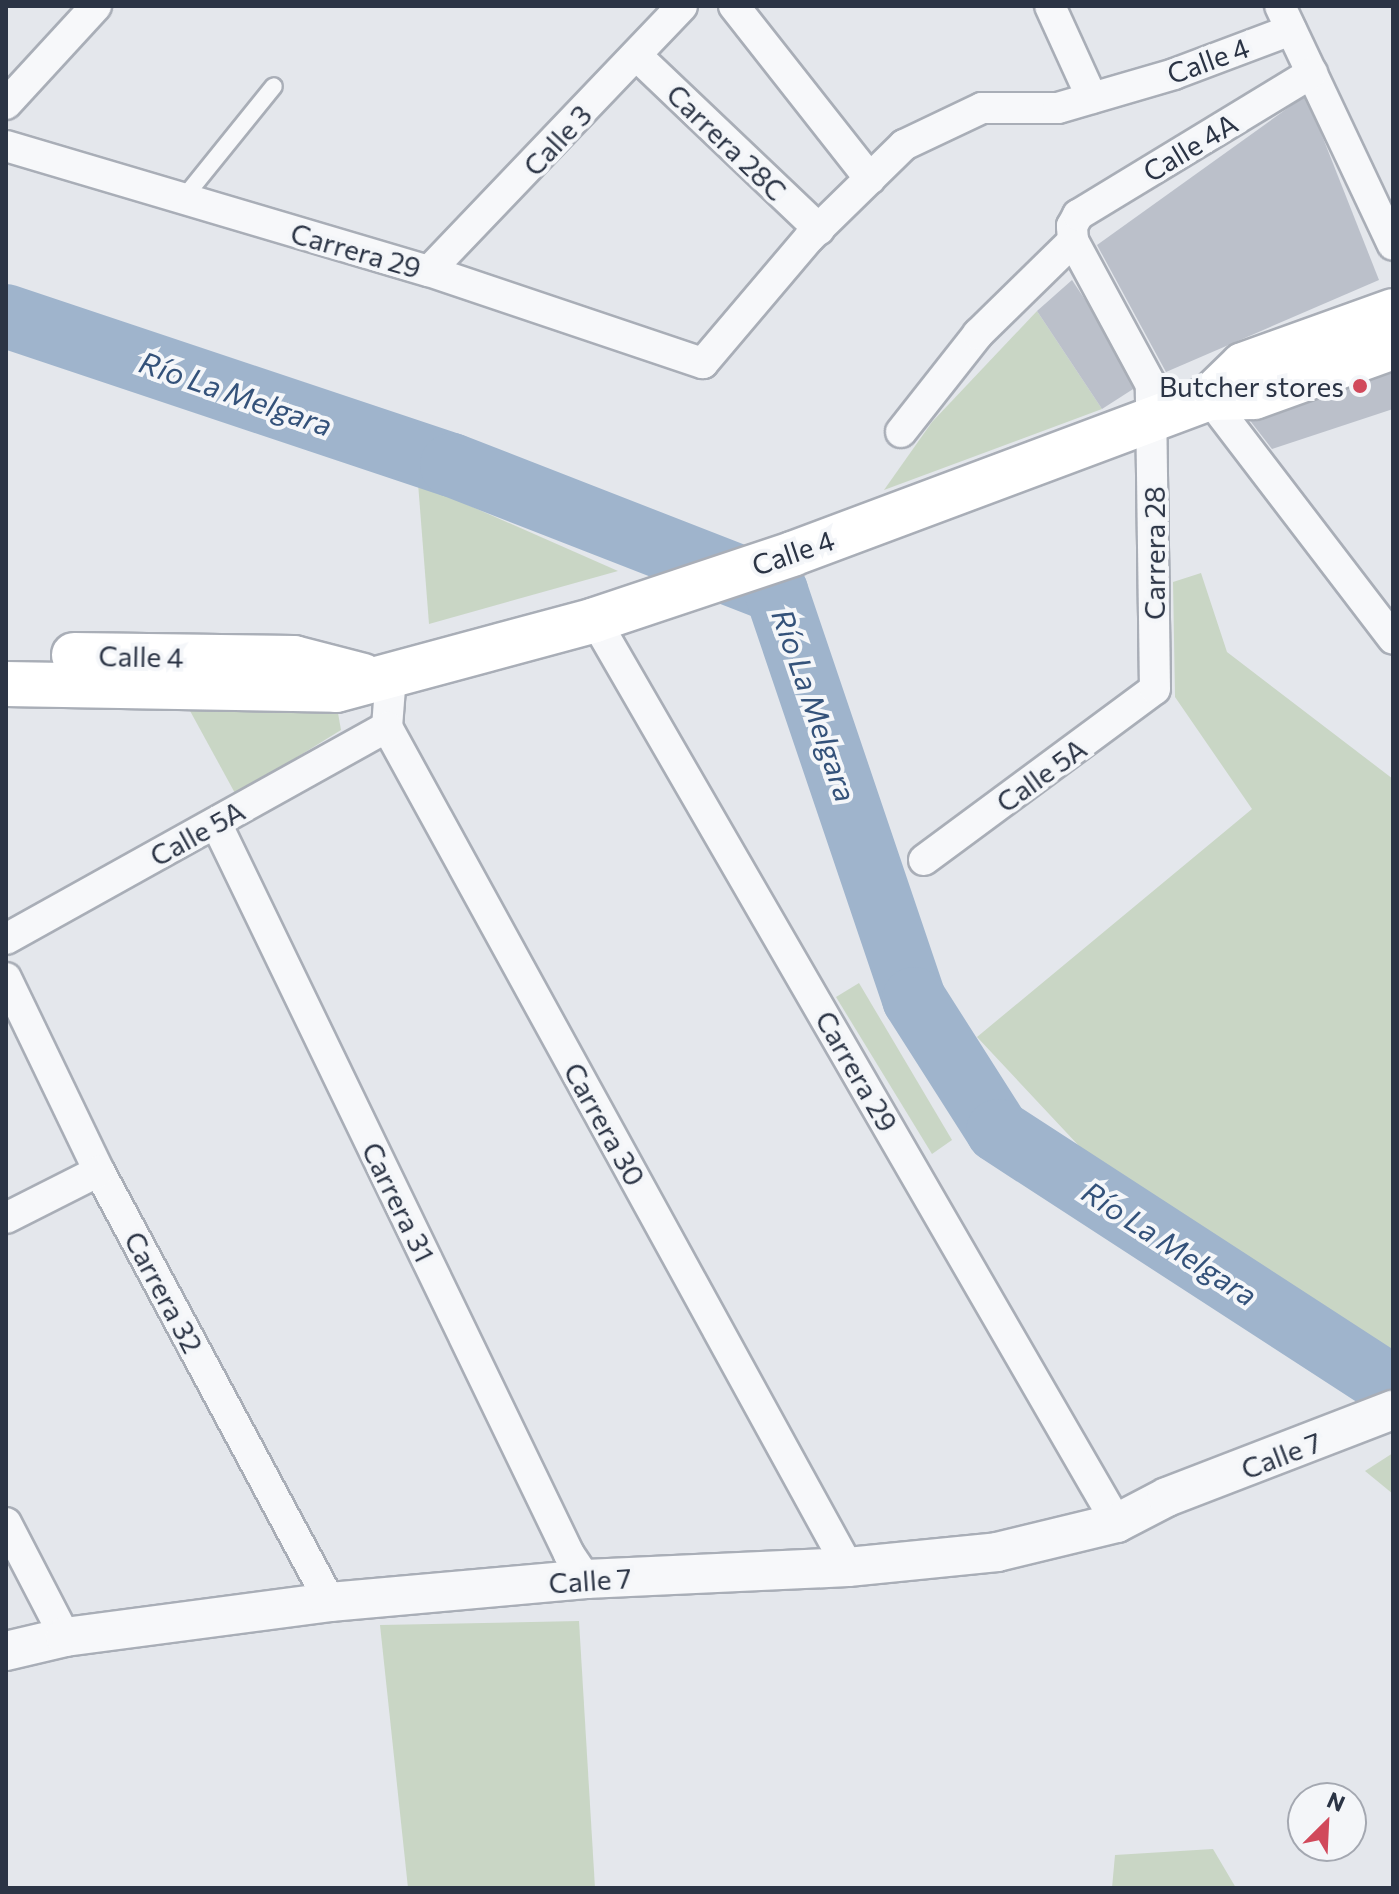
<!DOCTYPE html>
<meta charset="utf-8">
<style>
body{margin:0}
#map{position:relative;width:1399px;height:1894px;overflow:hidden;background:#e4e7ec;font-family:Commissioner,sans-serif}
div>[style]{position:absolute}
.green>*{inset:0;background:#c9d6c5}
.river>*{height:64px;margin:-32px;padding:0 32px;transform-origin:32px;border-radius:32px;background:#9fb4cc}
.building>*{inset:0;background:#bbc0ca}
.roads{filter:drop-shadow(2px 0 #a9aeb7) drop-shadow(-2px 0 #a9aeb7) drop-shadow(0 2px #a9aeb7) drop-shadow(0 -2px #a9aeb7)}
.service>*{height:16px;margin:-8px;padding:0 8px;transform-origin:8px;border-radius:8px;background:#f7f8fa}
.minor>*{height:30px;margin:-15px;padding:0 15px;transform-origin:15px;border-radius:15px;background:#f7f8fa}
.tertiary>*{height:38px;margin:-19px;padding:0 19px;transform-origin:19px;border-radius:19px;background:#f7f8fa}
.primary>*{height:44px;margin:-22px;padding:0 22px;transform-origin:22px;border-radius:22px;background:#fff}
.dots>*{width:22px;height:22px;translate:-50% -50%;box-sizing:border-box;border:4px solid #f4f6f9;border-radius:50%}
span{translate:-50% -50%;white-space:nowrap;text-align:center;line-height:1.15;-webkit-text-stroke:8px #f4f6f9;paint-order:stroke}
.street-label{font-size:28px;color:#2b3445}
.poi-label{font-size:28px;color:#2b3445}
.right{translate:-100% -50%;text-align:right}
.water-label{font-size:30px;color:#34527a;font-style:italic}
.frame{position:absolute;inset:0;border:8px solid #2b3445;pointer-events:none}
.north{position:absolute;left:1287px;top:1782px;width:80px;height:80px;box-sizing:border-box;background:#f4f6f9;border:2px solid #a4a8b1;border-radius:50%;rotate:24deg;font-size:22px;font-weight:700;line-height:32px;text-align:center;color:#2b3445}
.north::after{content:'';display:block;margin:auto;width:28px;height:36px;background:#d1495b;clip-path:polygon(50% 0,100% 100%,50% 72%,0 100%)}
</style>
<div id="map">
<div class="green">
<div style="clip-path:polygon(1037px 311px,1102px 409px,884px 490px,932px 422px)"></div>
<div style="clip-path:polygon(418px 483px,618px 571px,429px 624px)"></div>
<div style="clip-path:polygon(1201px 573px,1227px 652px,1393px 779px,1393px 1358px,1382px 1362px,1095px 1163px,977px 1037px,1252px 809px,1175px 697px,1173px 582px)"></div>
<div style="clip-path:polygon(189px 709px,338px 713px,341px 730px,236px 795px)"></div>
<div style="clip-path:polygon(859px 983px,952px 1140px,932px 1154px,836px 997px)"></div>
<div style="clip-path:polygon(1393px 1453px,1393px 1494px,1365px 1471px)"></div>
<div style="clip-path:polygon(579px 1621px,595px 1888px,408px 1888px,380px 1625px)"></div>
<div style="clip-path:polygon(1213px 1849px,1236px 1888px,1112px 1888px,1115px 1855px)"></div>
</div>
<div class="river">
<div style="left:6px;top:316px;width:470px;rotate:18.5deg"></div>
<div style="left:452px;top:465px;width:348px;rotate:21.3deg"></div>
<div style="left:776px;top:591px;width:431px;rotate:71.3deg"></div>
<div style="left:914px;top:999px;width:156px;rotate:57.5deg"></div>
<div style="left:998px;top:1131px;width:471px;rotate:33deg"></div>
</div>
<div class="building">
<div style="clip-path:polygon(1306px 95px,1379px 280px,1166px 372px,1097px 245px)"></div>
<div style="clip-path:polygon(1072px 280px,1141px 384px,1102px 409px,1037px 311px)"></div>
<div style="clip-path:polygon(1393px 362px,1393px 409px,1272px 449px,1245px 414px)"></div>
</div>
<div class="roads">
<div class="service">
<div style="left:182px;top:200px;width:146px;rotate:-51.1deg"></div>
</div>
<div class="minor">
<div style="left:734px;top:6px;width:220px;rotate:51.8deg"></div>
<div style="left:1050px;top:6px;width:101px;rotate:65.5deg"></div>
<div style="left:1280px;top:6px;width:264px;rotate:64.7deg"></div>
<div style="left:636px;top:55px;width:253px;rotate:43.6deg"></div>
<div style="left:6px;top:104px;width:133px;rotate:-47.4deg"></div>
<div style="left:6px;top:146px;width:441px;rotate:16.5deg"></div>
<div style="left:429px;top:271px;width:289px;rotate:18.6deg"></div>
<div style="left:703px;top:363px;width:164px;rotate:-49.7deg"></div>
<div style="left:809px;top:238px;width:133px;rotate:-44.4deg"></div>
<div style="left:904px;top:145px;width:86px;rotate:-25.4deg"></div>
<div style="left:982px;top:108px;width:76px"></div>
<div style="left:1058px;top:108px;width:121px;rotate:-16.3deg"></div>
<div style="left:1174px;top:74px;width:125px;rotate:-20.6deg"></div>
<div style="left:429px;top:271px;width:366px;rotate:-46.3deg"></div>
<div style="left:1209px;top:398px;width:303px;rotate:52.6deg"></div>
<div style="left:901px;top:432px;width:125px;rotate:-51.8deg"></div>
<div style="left:978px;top:334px;width:133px;rotate:-44.4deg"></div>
<div style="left:595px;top:620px;width:1043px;rotate:59.97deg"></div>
<div style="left:391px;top:675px;width:52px;rotate:94.4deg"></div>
<div style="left:387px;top:727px;width:958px;rotate:61.24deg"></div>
<div style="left:216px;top:823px;width:812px;rotate:64.22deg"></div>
<div style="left:569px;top:1554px;width:30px;rotate:56deg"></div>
<div style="left:924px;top:860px;width:287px;rotate:-36.5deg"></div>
<div style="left:1155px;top:689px;width:304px;rotate:-90.8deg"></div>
<div style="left:1151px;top:385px;width:164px;rotate:-118.4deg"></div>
<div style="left:1073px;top:241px;width:15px;rotate:-94deg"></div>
<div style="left:1072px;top:226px;width:13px;rotate:-61deg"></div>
<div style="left:1078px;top:215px;width:274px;rotate:-31.3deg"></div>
<div style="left:6px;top:939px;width:436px;rotate:-29.1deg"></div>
<div style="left:6px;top:978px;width:214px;rotate:64.3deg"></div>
<div style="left:99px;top:1171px;width:489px;rotate:61.8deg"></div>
<div style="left:6px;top:1218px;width:104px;rotate:-26.8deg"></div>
<div style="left:6px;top:1523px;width:128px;rotate:62.6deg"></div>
</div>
<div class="tertiary">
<div style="left:6px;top:1651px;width:61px;rotate:-13.3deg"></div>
<div style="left:65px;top:1637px;width:267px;rotate:-7.5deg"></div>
<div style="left:330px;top:1602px;width:257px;rotate:-5.1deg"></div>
<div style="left:586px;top:1579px;width:262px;rotate:-2.6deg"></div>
<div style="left:848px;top:1567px;width:150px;rotate:-5.7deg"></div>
<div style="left:997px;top:1552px;width:123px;rotate:-13.6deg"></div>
<div style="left:1117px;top:1523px;width:56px;rotate:-27.5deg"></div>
<div style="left:1167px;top:1497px;width:242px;rotate:-21.1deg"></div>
</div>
<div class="primary">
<div style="left:1209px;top:398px;width:47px;rotate:-44.1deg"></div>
<div style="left:1243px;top:365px;width:159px;rotate:-19.8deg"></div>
<div style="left:74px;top:655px;width:220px;rotate:0.8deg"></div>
<div style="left:294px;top:658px;width:71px;rotate:14.6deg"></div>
<div style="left:6px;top:684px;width:330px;rotate:1deg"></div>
<div style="left:336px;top:690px;width:268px;rotate:-15.1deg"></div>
<div style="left:595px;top:620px;width:208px;rotate:-18.5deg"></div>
<div style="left:792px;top:554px;width:445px;rotate:-20.5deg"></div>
<div style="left:1209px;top:398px;width:45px;rotate:-1.3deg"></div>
<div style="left:1254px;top:397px;width:148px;rotate:-19.8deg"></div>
</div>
</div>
<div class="dots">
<div style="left:1360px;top:386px;background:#d1495b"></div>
</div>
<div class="street-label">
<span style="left:1208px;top:60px;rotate:-20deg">Calle 4</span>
<span style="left:557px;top:140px;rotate:-47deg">Calle 3</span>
<span style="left:727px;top:142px;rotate:44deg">Carrera 28C</span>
<span style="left:1190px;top:147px;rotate:-31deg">Calle 4A</span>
<span style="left:356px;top:250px;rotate:16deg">Carrera 29</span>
<span style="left:793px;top:552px;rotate:-19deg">Calle 4</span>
<span style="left:1154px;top:553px;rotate:-90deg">Carrera 28</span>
<span style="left:141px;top:656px;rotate:1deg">Calle 4</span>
<span style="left:1041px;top:775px;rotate:-36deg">Calle 5A</span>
<span style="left:197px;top:833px;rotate:-29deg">Calle 5A</span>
<span style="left:857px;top:1071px;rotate:60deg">Carrera 29</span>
<span style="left:605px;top:1124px;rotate:61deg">Carrera 30</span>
<span style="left:399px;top:1202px;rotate:64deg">Carrera 31</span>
<span style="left:164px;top:1292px;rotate:62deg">Carrera 32</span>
<span style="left:1281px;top:1455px;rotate:-21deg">Calle 7</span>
<span style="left:590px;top:1580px;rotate:-4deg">Calle 7</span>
</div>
<div class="poi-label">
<span class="right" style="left:1344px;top:386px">Butcher stores</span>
</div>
<div class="water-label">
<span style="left:236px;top:393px;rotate:19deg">Río La Melgara</span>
<span style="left:815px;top:705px;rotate:71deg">Río La Melgara</span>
<span style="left:1170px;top:1243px;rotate:33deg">Río La Melgara</span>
</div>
<div class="frame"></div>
<div class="north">N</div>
</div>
